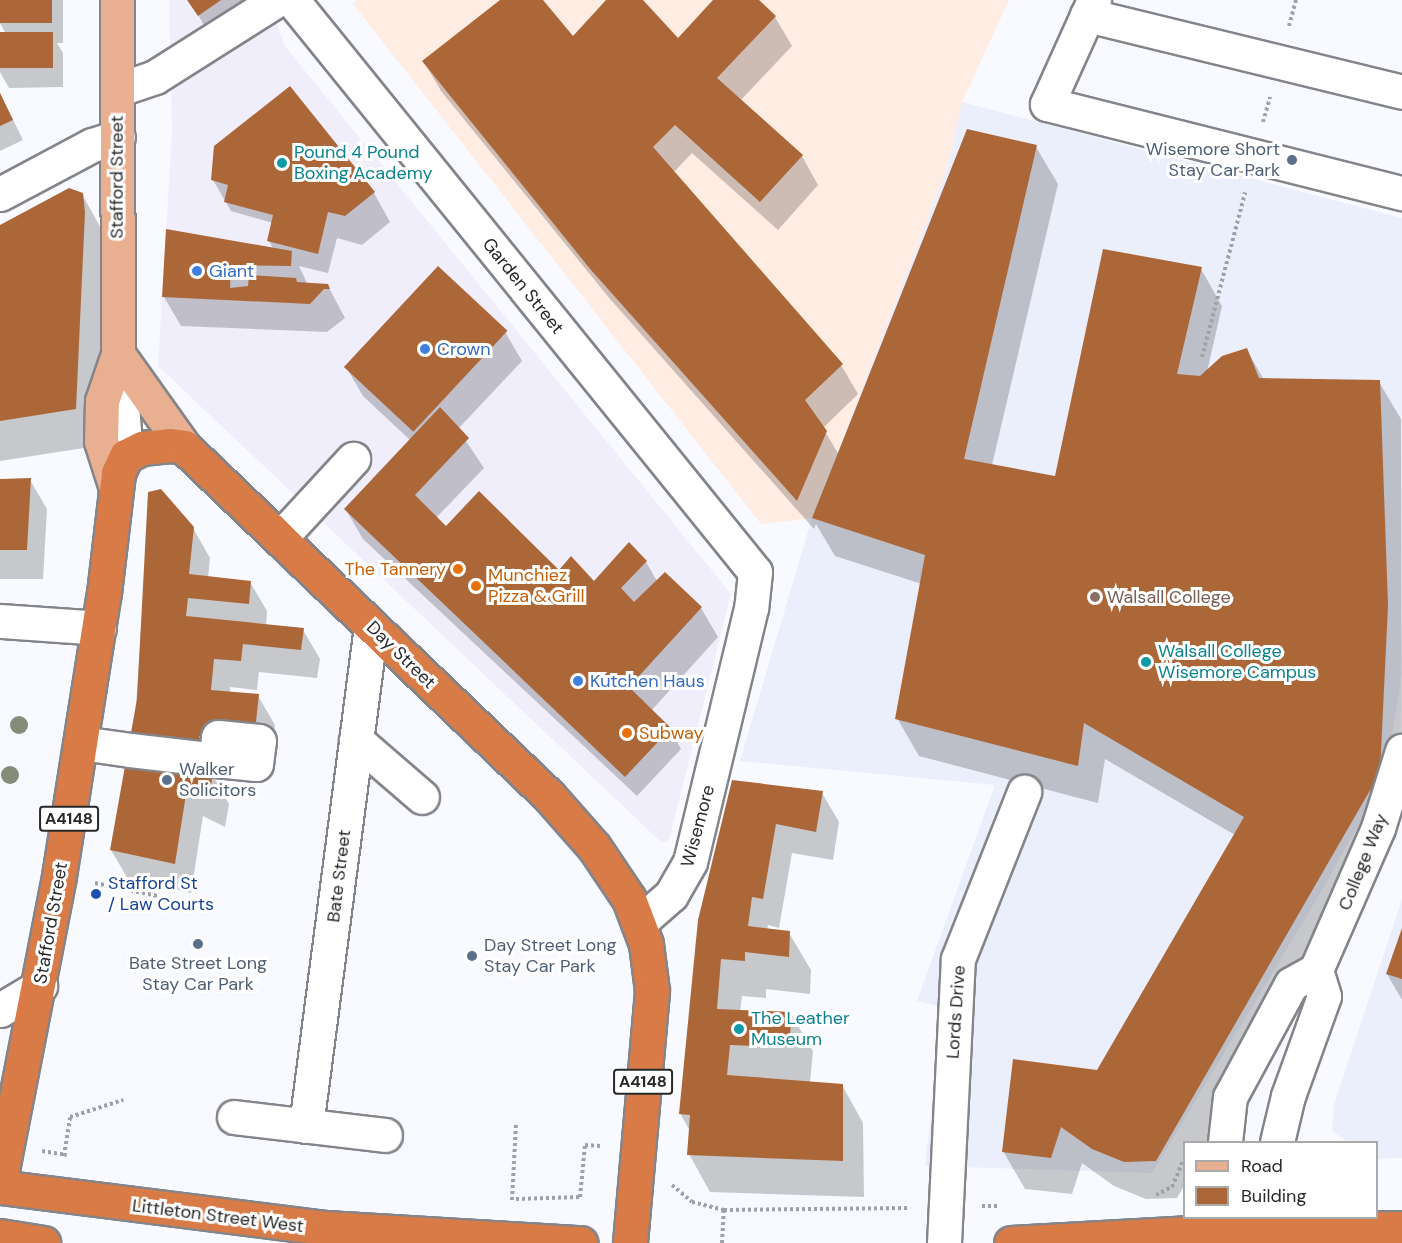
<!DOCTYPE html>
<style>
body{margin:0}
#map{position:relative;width:1402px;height:1243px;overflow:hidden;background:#f9faff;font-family:"DM Sans",sans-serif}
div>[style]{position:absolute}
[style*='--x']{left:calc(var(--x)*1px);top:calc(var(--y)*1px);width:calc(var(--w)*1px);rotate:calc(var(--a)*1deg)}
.commercial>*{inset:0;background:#f1eefc}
.industrial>*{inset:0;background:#ffece2}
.built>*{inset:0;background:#ebeefb}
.shadow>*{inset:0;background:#0003}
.building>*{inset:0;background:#ac6739;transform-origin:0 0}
.path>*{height:4px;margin-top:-2px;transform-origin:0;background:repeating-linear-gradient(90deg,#a0a1a5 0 3px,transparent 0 6px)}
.roads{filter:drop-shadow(2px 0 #84858a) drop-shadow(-2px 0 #84858a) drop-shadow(0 2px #84858a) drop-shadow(0 -2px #84858a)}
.minor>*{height:33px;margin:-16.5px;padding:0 16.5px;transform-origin:16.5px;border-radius:16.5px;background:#fff}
.major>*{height:33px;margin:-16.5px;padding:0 16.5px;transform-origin:16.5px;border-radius:16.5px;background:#e8b091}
.highway>*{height:33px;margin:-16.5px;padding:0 16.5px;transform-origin:16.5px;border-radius:16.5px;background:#d97b47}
.trees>*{width:18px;height:18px;margin:-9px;border-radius:50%;background:#868b7a}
.dots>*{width:16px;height:16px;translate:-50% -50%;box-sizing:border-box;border:3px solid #fff;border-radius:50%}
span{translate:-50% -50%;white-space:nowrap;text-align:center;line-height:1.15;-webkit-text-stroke:6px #fff;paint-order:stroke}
.shield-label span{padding:2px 4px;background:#fff;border:2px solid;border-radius:4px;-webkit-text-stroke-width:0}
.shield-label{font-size:16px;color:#27282a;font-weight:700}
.service-label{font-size:18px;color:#4e5e75}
.right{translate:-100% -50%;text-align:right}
.left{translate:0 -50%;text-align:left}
.culture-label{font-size:18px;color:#0d838f}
.street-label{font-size:18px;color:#27282a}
.shop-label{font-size:18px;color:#366cbe}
.food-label{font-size:18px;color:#c56008}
.education-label{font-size:18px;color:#785e54}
.transit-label{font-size:18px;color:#164399}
.legend{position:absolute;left:1183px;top:1141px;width:195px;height:78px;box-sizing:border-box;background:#fff;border:2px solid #a9a9aa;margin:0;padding:8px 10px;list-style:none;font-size:18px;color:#27282a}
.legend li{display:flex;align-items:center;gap:12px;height:30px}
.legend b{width:30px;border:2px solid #a9a9aa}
</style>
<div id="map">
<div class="commercial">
<div style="clip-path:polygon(169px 0,268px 0,285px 46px,731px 594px,669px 840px,662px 843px,158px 366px,172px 133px)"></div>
</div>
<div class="industrial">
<div style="clip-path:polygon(357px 0,1009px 0,962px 102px,948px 166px,812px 518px,761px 524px,353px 4px)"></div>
</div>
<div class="built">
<div style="clip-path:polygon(962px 102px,1402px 218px,1402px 675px,1385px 777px,1321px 892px,1152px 1173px,925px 1166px,943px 1007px,917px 1001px,995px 785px,740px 761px,812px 518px,948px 166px)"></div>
<div style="clip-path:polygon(1402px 899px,1402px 1158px,1377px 1159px,1376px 1142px,1348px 1142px,1332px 1131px,1334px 1105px)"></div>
</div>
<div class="shadow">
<div style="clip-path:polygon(0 0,63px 0,63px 43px,57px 43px,63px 53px,63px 87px,9px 88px,0 72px,0 34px,6px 34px,0 23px)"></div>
<div style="clip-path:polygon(190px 0,273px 0,207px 31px)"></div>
<div style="clip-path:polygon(503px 0,541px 0,573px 38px,609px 0,641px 0,678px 40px,715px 0,757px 0,775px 17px,792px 46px,740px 101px,802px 156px,818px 185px,778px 230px,692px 153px,673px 173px,841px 365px,858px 394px,823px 428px,839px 455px,1036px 147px,1058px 184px,992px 465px,1056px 478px,1201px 269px,1222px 306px,1207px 372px,1247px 350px,1264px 380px,1379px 382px,1401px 419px,1402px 778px,1209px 1142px,1184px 1142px,1184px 1186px,1177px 1198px,1146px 1199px,1114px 1186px,1082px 1163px,1072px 1194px,1025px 1189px,1003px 1151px,1097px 1072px,1235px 835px,1105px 759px,1098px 803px,919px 756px,897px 718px,922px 584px,835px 556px,816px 524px,814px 529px,610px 299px,441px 91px,424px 62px)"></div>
<div style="clip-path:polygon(0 93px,23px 140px,0 151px)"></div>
<div style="clip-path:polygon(213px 180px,374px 193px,390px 222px,362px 245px,337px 238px,328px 273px,299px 266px,308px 285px,328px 286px,345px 318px,327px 332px,181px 326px,164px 297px,168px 231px,274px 250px,269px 241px,273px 223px,231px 211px)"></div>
<div style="clip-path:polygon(82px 194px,103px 232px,106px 250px,97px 446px,0 461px,0 226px)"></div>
<div style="clip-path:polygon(505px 332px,522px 361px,458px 429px,484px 468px,436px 518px,446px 528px,594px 583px,646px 562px,657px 581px,701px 608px,718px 637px,651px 711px,670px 729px,681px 749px,637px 796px,363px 539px,346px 510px,410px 440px,363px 396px,346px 367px)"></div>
<div style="clip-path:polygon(0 480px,30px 480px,47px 509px,43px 579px,0 579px)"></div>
<div style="clip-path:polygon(150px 493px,193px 528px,210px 558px,208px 578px,250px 582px,267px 611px,266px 626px,303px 630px,320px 659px,317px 678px,259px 672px,257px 690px,230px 687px,230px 693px,258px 696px,275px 725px,271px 760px,212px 774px,229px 804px,225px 827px,203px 816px,191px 893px,128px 879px,111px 850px,134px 735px)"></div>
<div style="clip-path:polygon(733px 782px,822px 793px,839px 822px,833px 860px,792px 853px,779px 928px,768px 925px,767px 930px,789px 933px,811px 970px,810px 994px,766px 989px,766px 998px,742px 996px,740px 1012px,791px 1014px,813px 1051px,810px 1083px,842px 1085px,863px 1123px,864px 1197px,710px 1192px,689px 1154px,690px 1131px,680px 1113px)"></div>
<div style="clip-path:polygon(1402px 931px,1402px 1000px,1387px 974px)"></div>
</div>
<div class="building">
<div style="left:0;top:0;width:52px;height:23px"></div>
<div style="clip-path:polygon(187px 0,221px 0,198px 16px)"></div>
<div style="clip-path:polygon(500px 0,543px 0,573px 36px,606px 0,643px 0,678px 38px,713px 0,759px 0,776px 16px,717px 78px,803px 155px,760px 202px,675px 125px,653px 147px,843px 364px,805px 400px,827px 431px,797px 501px,591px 270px,422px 61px)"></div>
<div style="left:0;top:32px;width:53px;height:36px"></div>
<div style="clip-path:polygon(290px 86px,375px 192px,345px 216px,328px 212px,318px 254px,267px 241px,273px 215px,224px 202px,228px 185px,211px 180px,214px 146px)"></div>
<div style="clip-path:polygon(0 93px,13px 120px,0 126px)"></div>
<div style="clip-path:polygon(967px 129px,1037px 145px,964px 459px,1055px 476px,1103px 249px,1202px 267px,1177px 374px,1200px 376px,1222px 356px,1247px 348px,1259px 378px,1380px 380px,1388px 605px,1380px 773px,1156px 1161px,1124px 1162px,1092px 1149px,1061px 1127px,1051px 1158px,1002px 1152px,1013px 1059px,1097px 1070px,1244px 817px,1084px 723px,1078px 766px,895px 719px,925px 555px,812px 518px)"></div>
<div style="clip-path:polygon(69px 188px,83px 193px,85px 212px,76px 409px,0 421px,0 225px)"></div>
<div style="clip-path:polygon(166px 229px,292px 251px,291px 266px,231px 265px,230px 288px,248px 286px,249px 275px,296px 278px,297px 282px,328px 284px,330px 289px,324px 289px,310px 304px,162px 297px)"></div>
<div style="left:438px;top:266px;width:95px;height:138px;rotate:43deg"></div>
<div style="clip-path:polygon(440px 407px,469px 438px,415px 495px,446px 526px,479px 491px,559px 570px,571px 556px,594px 581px,629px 542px,647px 561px,621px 588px,634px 602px,665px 572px,702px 607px,629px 687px,671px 728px,625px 777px,344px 509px)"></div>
<div style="clip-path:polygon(31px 478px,27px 550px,0 550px,0 479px)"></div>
<div style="clip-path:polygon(161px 489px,194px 527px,189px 574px,251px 581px,249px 604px,188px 598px,186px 616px,304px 628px,301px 650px,243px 644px,241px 661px,214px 659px,211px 690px,259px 694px,255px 731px,199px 736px,213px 773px,209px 798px,197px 796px,198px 790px,187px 788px,175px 864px,110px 850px,137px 699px,148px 492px)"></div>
<div style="clip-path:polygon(732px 780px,823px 791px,816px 832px,776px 824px,763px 899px,752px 897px,748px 926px,790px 931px,789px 957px,745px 952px,745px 961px,721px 959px,717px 1009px,792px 1012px,789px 1047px,730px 1045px,727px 1075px,843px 1084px,843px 1161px,687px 1155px,690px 1115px,679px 1114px,698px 920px)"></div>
<div style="clip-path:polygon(1402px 928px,1402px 979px,1386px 974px)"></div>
</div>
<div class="path">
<div style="--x:1289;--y:26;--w:27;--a:-75"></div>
<div style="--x:1263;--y:122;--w:26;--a:-74"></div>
<div style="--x:1202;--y:357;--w:170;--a:-75.3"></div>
<div style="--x:95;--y:883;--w:64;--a:11.7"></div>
<div style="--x:42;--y:1151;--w:25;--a:9"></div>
<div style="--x:64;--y:1156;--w:39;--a:-81"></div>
<div style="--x:70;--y:1117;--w:56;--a:-17.8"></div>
<div style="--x:672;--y:1185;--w:26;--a:40"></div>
<div style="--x:692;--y:1202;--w:33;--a:14"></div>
<div style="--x:724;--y:1210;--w:185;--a:-0.6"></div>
<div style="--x:1156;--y:1195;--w:18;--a:-27"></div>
<div style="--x:1172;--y:1187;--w:30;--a:-67"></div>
<div style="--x:516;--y:1199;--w:64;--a:-1.8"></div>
<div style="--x:580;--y:1197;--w:52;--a:-84.5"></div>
<div style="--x:585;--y:1145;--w:16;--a:4"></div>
<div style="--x:512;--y:1200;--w:76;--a:-87"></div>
<div style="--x:982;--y:1206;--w:17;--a:0"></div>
<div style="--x:722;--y:1243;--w:33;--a:-87"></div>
</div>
<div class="roads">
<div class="minor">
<div style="--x:292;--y:0;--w:736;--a:51.01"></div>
<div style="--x:755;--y:572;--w:36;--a:96"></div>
<div style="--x:751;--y:608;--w:261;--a:103.5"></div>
<div style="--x:690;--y:862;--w:38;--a:120"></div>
<div style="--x:671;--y:895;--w:43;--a:138.8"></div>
<div style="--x:1094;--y:0;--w:114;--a:114.3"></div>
<div style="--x:1047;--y:104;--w:366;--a:14.1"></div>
<div style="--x:1087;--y:15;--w:324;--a:13.7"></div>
<div style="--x:117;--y:90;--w:40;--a:-18.9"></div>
<div style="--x:155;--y:77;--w:144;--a:-32.3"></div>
<div style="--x:0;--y:194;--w:104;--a:-28"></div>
<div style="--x:92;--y:145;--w:27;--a:-17"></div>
<div style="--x:118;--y:354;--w:102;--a:85.5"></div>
<div style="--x:280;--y:538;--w:108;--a:-47.3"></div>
<div style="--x:0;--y:621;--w:99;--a:4"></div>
<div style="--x:356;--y:740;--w:87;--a:40.8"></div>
<div style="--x:81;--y:743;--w:49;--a:8.1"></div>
<div style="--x:130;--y:750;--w:87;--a:6.6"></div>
<div style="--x:216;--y:760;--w:40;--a:5.7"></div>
<div style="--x:256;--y:764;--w:23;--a:-83"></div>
<div style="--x:259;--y:741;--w:41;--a:-174.4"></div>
<div style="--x:218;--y:737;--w:23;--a:95"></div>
<div style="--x:0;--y:1010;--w:47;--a:-31"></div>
<div style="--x:234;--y:1117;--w:152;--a:6.8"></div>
<div style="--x:306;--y:1126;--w:504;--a:-82.59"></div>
<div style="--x:1225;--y:1142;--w:45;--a:-83.7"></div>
<div style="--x:1230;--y:1097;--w:128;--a:-61.6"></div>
<div style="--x:1291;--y:984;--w:29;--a:-29"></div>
<div style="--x:1316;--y:970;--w:155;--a:-66.4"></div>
<div style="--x:1378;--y:828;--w:81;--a:-72.7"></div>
<div style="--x:1277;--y:1142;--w:47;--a:-76.6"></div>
<div style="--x:1288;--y:1096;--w:106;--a:-70.2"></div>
<div style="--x:1324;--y:996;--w:27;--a:-107"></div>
<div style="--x:944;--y:1243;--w:284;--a:-87.2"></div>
<div style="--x:958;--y:959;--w:180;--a:-68.4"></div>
</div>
<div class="major">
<div style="--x:118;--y:354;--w:114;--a:54.6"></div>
<div style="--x:115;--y:485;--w:46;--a:-107.7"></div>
<div style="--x:101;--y:441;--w:40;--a:-88.6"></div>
<div style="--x:102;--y:401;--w:50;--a:-71.2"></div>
<div style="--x:118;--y:354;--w:354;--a:-90.2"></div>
</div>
<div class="highway">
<div style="--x:0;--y:1180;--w:310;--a:-79"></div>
<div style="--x:59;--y:876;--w:287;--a:-81"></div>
<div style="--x:104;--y:593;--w:121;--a:-83.3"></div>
<div style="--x:118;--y:473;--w:19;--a:-65"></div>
<div style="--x:126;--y:456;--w:18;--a:-27"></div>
<div style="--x:142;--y:448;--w:28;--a:-6"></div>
<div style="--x:170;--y:445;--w:14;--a:8"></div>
<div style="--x:184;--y:447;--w:505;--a:43.72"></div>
<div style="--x:549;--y:796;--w:68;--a:48.6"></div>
<div style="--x:594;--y:847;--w:63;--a:56.1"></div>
<div style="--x:629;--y:899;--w:48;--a:69.3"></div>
<div style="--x:646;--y:944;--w:47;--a:82.7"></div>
<div style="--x:652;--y:991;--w:253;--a:95"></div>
<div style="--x:0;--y:1187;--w:329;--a:7.2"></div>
<div style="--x:326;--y:1228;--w:255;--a:3.4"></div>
<div style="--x:0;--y:1236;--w:44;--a:9.2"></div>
<div style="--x:1011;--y:1243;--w:212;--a:-3.2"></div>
<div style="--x:1223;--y:1231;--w:179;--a:-1"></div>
</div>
</div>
<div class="trees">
<div style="left:19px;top:725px"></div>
<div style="left:10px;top:775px"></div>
</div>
<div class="dots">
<div style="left:1292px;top:160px;background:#5c6f8a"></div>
<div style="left:282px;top:163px;background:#0f9aa8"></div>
<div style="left:197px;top:271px;background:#3f7fe0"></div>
<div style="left:425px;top:349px;background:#3f7fe0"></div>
<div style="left:458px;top:569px;background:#e8710a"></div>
<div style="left:476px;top:586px;background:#e8710a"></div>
<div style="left:1095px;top:597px;background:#8d6e63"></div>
<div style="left:1146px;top:662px;background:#0f9aa8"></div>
<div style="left:578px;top:681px;background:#3f7fe0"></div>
<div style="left:627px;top:733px;background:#e8710a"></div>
<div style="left:167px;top:780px;background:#5c6f8a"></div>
<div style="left:96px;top:894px;background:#1a4fb4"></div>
<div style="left:198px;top:944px;background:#5c6f8a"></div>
<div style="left:472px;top:956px;background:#5c6f8a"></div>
<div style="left:739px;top:1029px;background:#0f9aa8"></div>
</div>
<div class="shield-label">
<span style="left:69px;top:819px">A4148</span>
<span style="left:643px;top:1082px">A4148</span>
</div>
<div class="service-label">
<span class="right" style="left:1280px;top:160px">Wisemore Short<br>Stay Car Park</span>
<span class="left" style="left:179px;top:780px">Walker<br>Solicitors</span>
<span class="left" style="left:484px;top:956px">Day Street Long<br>Stay Car Park</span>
<span style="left:198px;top:974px">Bate Street Long<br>Stay Car Park</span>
</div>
<div class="culture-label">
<span class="left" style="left:294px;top:163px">Pound 4 Pound<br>Boxing Academy</span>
<span class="left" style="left:1158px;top:662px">Walsall College<br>Wisemore Campus</span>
<span class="left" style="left:751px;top:1029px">The Leather<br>Museum</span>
</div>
<div class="street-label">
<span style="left:117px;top:177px;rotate:-90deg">Stafford Street</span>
<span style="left:523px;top:286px;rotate:51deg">Garden Street</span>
<span style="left:401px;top:655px;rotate:44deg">Day Street</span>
<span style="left:698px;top:826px;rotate:-75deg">Wisemore</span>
<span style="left:1363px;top:862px;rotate:-68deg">College Way</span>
<span style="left:339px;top:876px;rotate:-83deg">Bate Street</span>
<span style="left:51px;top:923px;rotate:-80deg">Stafford Street</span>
<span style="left:956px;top:1012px;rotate:-86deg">Lords Drive</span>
<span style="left:218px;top:1216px;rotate:7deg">Littleton Street West</span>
</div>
<div class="shop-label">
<span class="left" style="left:209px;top:271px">Giant</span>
<span class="left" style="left:437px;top:349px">Crown</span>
<span class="left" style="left:590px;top:681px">Kutchen Haus</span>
</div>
<div class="food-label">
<span class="right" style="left:446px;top:569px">The Tannery</span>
<span class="left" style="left:488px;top:586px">Munchiez<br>Pizza &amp; Grill</span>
<span class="left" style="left:639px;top:733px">Subway</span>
</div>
<div class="education-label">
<span class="left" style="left:1107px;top:597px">Walsall College</span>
</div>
<div class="transit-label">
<span class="left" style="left:108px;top:894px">Stafford St<br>/ Law Courts</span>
</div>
<ul class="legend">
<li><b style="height:8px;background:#e8b091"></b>Road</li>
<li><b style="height:16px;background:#ac6739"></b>Building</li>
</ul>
</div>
